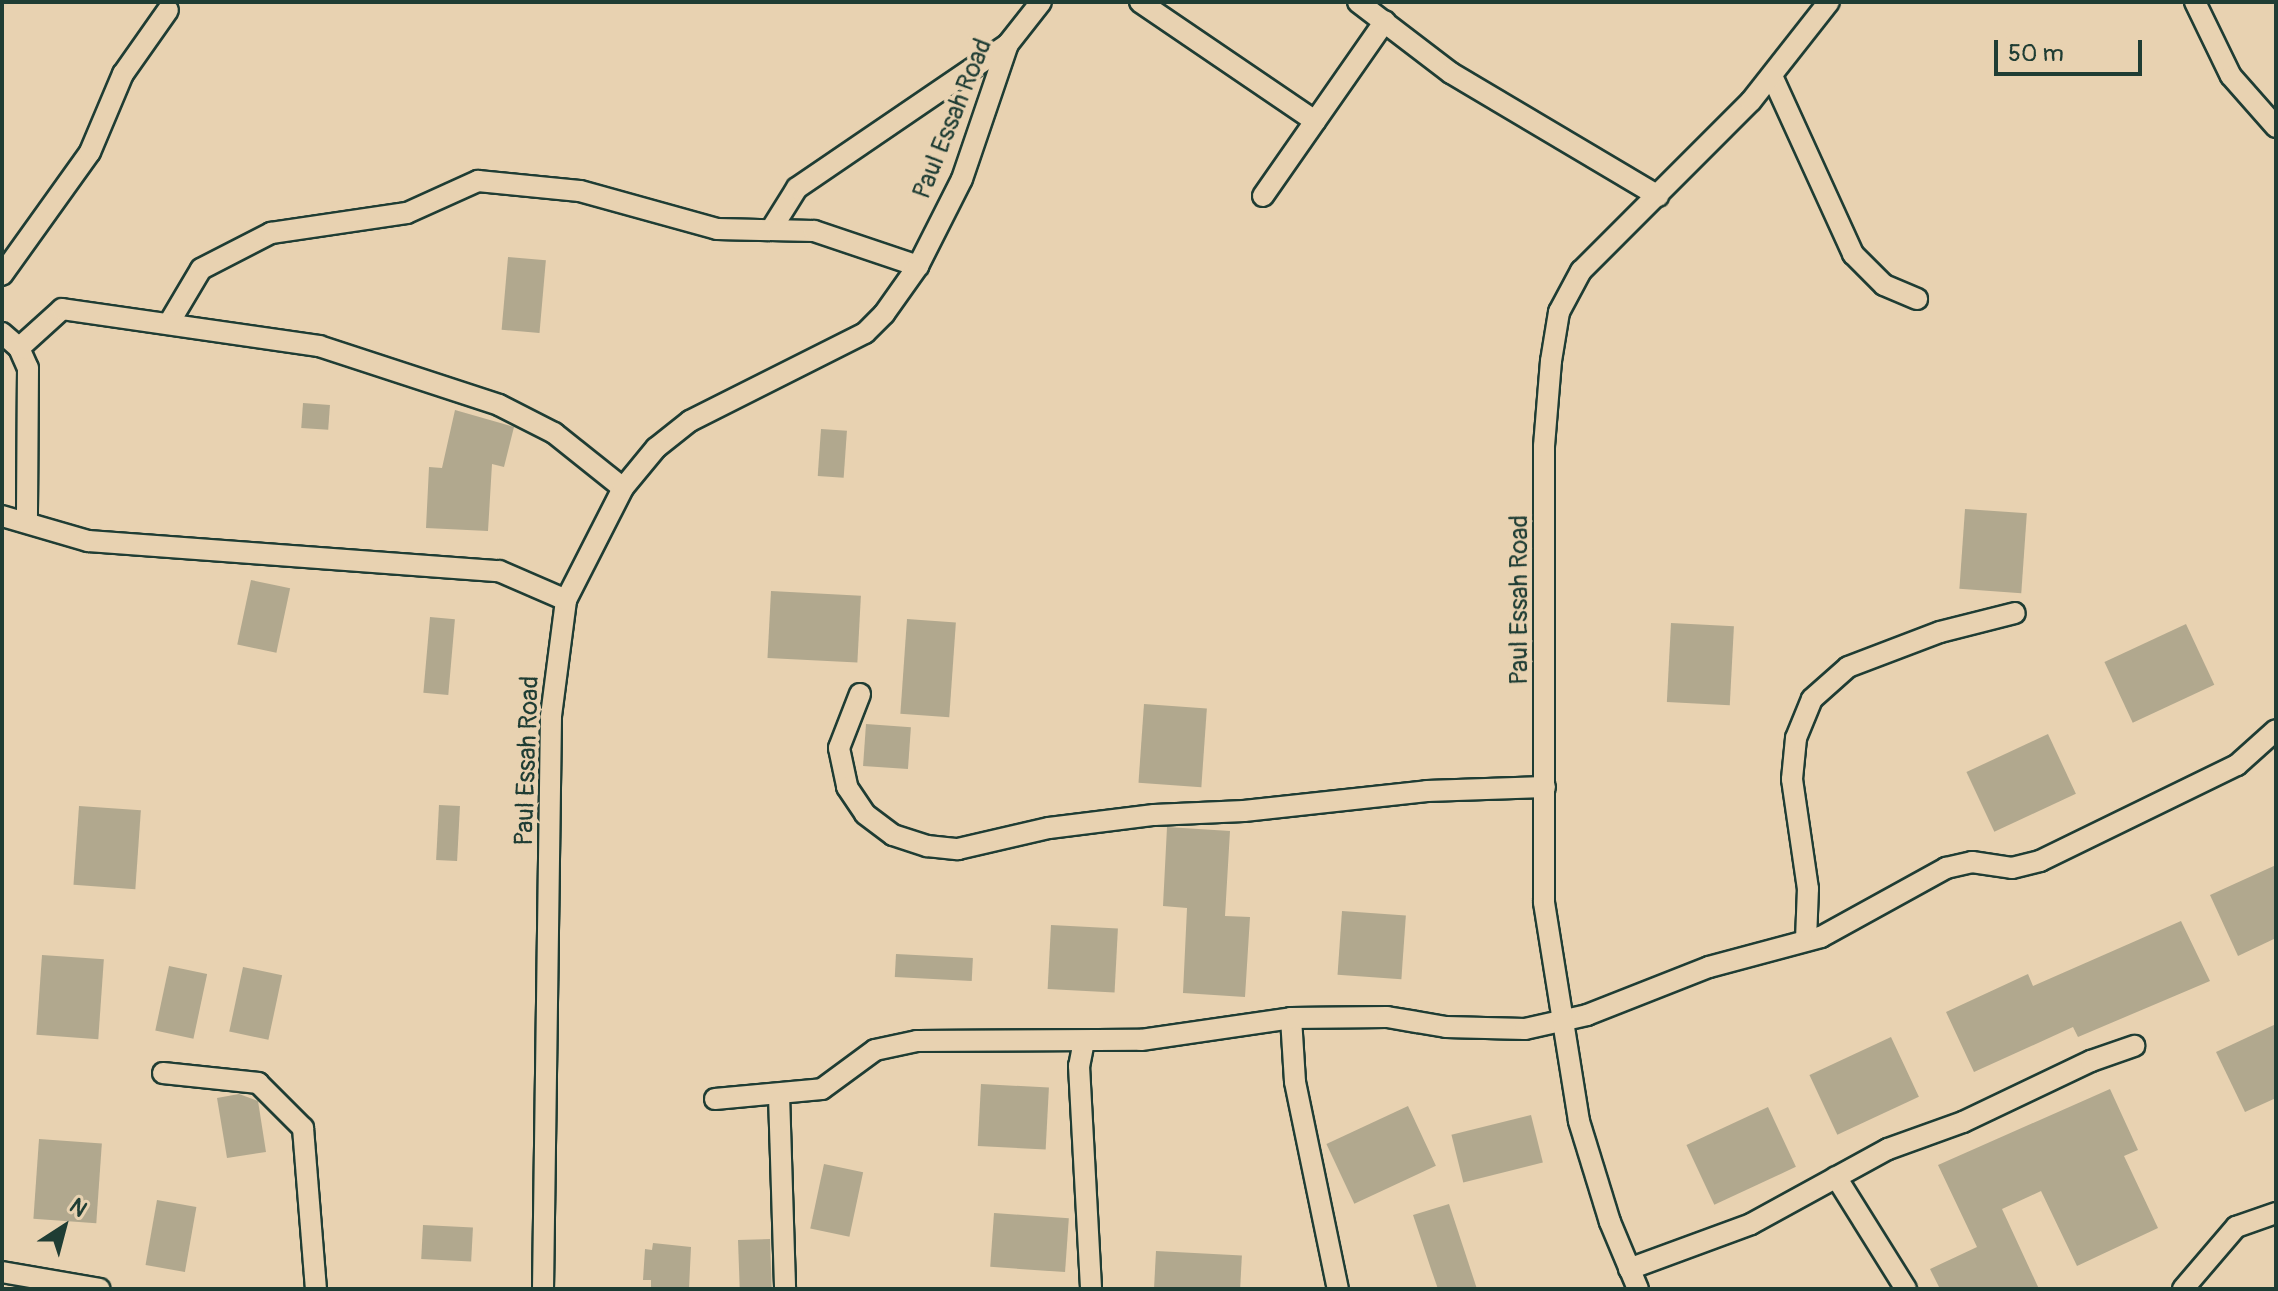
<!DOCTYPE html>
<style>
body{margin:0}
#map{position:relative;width:2278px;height:1291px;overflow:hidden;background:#e8d2b1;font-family:Pangolin,sans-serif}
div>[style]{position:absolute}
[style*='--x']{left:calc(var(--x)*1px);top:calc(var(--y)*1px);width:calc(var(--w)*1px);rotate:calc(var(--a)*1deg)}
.building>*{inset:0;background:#b1a88e;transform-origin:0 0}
.roads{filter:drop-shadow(2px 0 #1f3d34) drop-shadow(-2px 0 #1f3d34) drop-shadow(0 2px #1f3d34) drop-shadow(0 -2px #1f3d34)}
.minor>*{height:20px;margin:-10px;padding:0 10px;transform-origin:10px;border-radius:10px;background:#e8d2b1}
span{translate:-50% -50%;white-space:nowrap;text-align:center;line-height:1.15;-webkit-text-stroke:8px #e8d2b1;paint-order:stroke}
.street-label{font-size:26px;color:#1f3d34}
.frame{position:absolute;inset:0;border:4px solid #1f3d34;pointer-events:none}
.north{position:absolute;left:24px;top:1187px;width:80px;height:80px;-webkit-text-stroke:6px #e8d2b1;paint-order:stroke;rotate:36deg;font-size:22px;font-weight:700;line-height:32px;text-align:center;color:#1f3d34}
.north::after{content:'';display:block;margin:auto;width:28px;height:36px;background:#1f3d34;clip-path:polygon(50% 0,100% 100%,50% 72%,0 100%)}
.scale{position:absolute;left:1994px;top:40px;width:148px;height:36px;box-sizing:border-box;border:4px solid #1f3d34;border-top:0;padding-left:10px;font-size:24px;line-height:28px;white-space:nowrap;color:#1f3d34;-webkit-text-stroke:6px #e8d2b1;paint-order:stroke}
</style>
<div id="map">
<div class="building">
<div style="left:508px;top:257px;width:38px;height:73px;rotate:5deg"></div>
<div style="left:303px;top:403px;width:27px;height:25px;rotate:4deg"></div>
<div style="clip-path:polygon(455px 410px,514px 427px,504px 467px,492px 464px,488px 531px,426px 528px,429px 467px,442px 468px)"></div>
<div style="left:821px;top:429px;width:26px;height:47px;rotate:4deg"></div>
<div style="left:1965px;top:509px;width:62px;height:80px;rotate:4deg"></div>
<div style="left:251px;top:580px;width:40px;height:66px;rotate:12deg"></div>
<div style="left:771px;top:591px;width:90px;height:67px;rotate:3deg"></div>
<div style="left:430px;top:617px;width:25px;height:76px;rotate:5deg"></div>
<div style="left:907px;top:619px;width:49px;height:95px;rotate:4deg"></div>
<div style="left:1671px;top:623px;width:63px;height:79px;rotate:3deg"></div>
<div style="left:2186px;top:624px;width:67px;height:90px;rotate:65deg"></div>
<div style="left:1144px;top:704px;width:63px;height:79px;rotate:4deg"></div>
<div style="left:866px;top:724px;width:45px;height:42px;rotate:4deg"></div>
<div style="left:2048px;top:734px;width:66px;height:90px;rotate:65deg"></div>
<div style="left:439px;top:805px;width:21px;height:55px;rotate:3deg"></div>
<div style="left:79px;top:806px;width:62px;height:79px;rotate:4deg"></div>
<div style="clip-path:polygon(1167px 827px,1230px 831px,1225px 916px,1250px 917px,1245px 997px,1183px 993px,1187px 908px,1163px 906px)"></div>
<div style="clip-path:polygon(2276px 865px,2276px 938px,2238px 956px,2210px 895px)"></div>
<div style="left:1342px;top:911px;width:64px;height:64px;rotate:4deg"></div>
<div style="clip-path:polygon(2181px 921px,2210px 981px,2078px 1037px,2073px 1027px,1974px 1072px,1946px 1012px,2028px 974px,2033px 986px)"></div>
<div style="left:1051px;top:925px;width:67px;height:64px;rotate:3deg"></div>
<div style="left:896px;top:954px;width:77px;height:23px;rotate:3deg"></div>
<div style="left:42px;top:955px;width:62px;height:80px;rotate:4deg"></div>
<div style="left:169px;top:966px;width:39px;height:66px;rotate:12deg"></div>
<div style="left:243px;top:967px;width:40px;height:66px;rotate:12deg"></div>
<div style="clip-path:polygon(2276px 1024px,2276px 1098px,2245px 1112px,2216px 1052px)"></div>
<div style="left:1891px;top:1037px;width:66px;height:90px;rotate:65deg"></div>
<div style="left:981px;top:1084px;width:68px;height:62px;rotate:3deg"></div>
<div style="clip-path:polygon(2110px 1089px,2138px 1150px,2124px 1156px,2158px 1228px,2077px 1266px,2041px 1191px,2002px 1209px,2039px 1289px,1940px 1289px,1930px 1269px,1977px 1247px,1938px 1165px)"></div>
<div style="clip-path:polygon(239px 1094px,258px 1101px,266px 1152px,227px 1158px,217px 1098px)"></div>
<div style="left:1408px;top:1106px;width:66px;height:90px;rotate:65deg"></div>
<div style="left:1768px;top:1107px;width:66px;height:90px;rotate:65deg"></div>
<div style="left:1531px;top:1115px;width:49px;height:82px;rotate:76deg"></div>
<div style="left:39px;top:1139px;width:63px;height:80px;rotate:4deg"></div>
<div style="left:824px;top:1164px;width:40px;height:66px;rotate:12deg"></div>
<div style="left:157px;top:1200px;width:40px;height:66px;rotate:10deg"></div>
<div style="clip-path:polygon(1449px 1204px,1477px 1289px,1438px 1289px,1431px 1269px,1413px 1215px)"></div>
<div style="left:994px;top:1213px;width:75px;height:54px;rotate:4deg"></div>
<div style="left:423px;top:1225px;width:50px;height:34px;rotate:3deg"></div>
<div style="left:770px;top:1239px;width:50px;height:32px;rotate:88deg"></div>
<div style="clip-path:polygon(653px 1243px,691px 1247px,689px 1289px,651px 1289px,651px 1280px,643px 1280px,645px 1249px,652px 1250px)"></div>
<div style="left:1156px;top:1251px;width:86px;height:38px;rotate:3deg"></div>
</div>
<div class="roads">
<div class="minor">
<div style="--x:1140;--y:2;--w:212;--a:34.2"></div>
<div style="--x:1358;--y:2;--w:117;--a:37.4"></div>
<div style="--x:1451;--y:73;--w:241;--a:30.7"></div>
<div style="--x:2195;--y:2;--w:82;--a:64.1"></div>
<div style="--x:2231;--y:76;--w:68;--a:48.6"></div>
<div style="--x:1772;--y:76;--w:196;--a:65.5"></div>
<div style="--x:1853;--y:254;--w:44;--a:45"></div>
<div style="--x:1884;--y:285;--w:36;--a:23"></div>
<div style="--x:1263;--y:196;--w:213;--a:-55.1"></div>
<div style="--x:772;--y:228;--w:47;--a:-58"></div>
<div style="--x:797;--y:188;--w:255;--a:-34.3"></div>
<div style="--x:2;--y:275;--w:151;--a:-54.4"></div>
<div style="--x:90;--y:152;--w:85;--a:-67.1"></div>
<div style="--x:123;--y:74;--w:78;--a:-54.9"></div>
<div style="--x:169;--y:323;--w:63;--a:-59.3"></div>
<div style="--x:201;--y:269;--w:79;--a:-27.2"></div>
<div style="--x:271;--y:233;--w:137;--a:-8.4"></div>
<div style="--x:407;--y:213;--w:78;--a:-24.3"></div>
<div style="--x:478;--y:181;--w:102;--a:5.6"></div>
<div style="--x:580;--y:191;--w:142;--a:15.5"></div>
<div style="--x:717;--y:229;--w:97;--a:1.2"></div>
<div style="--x:814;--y:231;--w:110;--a:18.6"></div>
<div style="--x:2;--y:333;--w:23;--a:41"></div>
<div style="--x:19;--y:348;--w:22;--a:66"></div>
<div style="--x:28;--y:368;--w:154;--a:90.4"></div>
<div style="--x:19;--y:348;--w:58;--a:-42.2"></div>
<div style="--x:62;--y:309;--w:260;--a:8.2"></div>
<div style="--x:319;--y:346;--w:189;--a:18.1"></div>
<div style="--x:499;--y:405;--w:62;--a:27"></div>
<div style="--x:554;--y:433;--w:88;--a:38.6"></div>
<div style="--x:2;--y:516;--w:90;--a:16.2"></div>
<div style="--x:88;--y:541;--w:412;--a:4.2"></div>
<div style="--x:499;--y:571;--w:73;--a:23.4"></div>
<div style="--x:860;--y:694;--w:58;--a:111.3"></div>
<div style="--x:839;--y:748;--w:40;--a:78"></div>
<div style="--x:847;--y:787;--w:32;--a:56"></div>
<div style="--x:865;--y:814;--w:35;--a:37"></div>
<div style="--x:893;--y:835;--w:36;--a:18"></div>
<div style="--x:927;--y:846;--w:31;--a:6"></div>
<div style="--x:958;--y:849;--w:93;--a:-13"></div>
<div style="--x:1049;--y:828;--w:106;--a:-7.1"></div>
<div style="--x:1154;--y:815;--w:90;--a:-2.5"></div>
<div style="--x:1244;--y:811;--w:184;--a:-6.2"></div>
<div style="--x:1427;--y:791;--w:118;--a:-1.9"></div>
<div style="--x:1806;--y:940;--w:51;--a:-87.8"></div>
<div style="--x:1808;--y:889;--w:111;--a:-98.3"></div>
<div style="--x:1792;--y:779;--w:41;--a:-84.4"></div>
<div style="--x:1796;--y:738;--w:42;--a:-67.7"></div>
<div style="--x:1812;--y:699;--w:48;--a:-41.6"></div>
<div style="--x:1848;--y:667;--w:98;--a:-20.8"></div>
<div style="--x:1940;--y:632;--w:77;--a:-14.2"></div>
<div style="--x:1291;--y:1018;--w:64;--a:86.4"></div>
<div style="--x:1295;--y:1082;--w:211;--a:78.3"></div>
<div style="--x:1084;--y:1041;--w:25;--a:101"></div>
<div style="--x:1079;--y:1066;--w:223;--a:86.9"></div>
<div style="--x:163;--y:1073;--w:96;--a:6"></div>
<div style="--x:258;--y:1083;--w:64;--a:45"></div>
<div style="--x:303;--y:1128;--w:162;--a:85.4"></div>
<div style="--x:779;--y:1095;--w:194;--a:88.2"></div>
<div style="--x:715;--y:1099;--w:107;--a:-5.3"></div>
<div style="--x:822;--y:1089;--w:66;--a:-36.3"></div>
<div style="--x:875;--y:1050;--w:43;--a:-12.1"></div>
<div style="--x:917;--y:1041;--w:224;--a:-0.3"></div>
<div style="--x:1141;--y:1040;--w:152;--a:-8.3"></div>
<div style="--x:1291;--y:1018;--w:96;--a:-0.6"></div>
<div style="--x:1387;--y:1017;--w:60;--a:9.6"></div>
<div style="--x:1446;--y:1027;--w:79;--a:1.5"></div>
<div style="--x:1525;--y:1029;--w:64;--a:-12.7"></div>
<div style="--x:1587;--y:1015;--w:131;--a:-21.5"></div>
<div style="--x:1709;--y:967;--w:116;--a:-15"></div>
<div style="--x:1821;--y:937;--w:143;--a:-28.9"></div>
<div style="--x:1946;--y:868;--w:27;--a:-13"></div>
<div style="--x:1972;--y:862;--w:40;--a:8.5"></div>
<div style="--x:2012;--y:868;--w:29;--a:-14"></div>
<div style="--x:2040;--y:861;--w:219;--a:-26"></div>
<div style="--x:2237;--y:765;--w:52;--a:-41.9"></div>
<div style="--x:1836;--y:1177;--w:132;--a:58"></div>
<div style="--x:1629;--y:1269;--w:130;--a:-20.2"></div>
<div style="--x:1751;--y:1224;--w:156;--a:-28.7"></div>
<div style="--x:1888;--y:1149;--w:80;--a:-19.8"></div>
<div style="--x:1963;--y:1122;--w:142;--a:-25.5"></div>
<div style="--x:2091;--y:1061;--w:46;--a:-19.2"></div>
<div style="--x:2;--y:1272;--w:99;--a:9.8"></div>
<div style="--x:543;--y:1289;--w:573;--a:-89.2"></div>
<div style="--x:551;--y:716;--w:117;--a:-82.6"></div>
<div style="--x:566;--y:600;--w:126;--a:-63"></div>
<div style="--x:623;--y:488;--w:52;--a:-50.5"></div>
<div style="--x:656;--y:448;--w:43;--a:-38.5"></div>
<div style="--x:690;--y:421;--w:196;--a:-26.7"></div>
<div style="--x:865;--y:333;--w:27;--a:-45"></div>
<div style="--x:884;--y:314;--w:59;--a:-54.7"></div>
<div style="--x:918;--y:266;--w:97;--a:-63.2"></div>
<div style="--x:962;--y:179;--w:143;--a:-71.2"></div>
<div style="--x:1008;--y:44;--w:53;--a:-51.8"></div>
<div style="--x:1638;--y:1289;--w:73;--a:-112.7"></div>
<div style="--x:1610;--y:1222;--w:106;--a:-107.1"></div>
<div style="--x:1579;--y:1121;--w:222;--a:-99.1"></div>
<div style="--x:1544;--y:902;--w:456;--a:-90"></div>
<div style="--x:1544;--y:446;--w:85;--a:-85.3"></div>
<div style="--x:1551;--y:361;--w:50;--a:-80.7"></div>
<div style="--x:1559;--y:312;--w:47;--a:-61.8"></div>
<div style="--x:1581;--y:271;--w:240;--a:-45"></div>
<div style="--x:1751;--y:101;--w:126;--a:-51.8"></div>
<div style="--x:2183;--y:1289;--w:82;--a:-49.5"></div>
<div style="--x:2236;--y:1227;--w:42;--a:-19.3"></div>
</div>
</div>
<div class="street-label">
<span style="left:953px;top:119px;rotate:-68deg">Paul Essah Road</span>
<span style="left:1520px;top:600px;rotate:-90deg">Paul Essah Road</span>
<span style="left:528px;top:761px;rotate:-88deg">Paul Essah Road</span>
</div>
<div class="frame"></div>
<div class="north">N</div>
<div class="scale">50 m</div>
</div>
